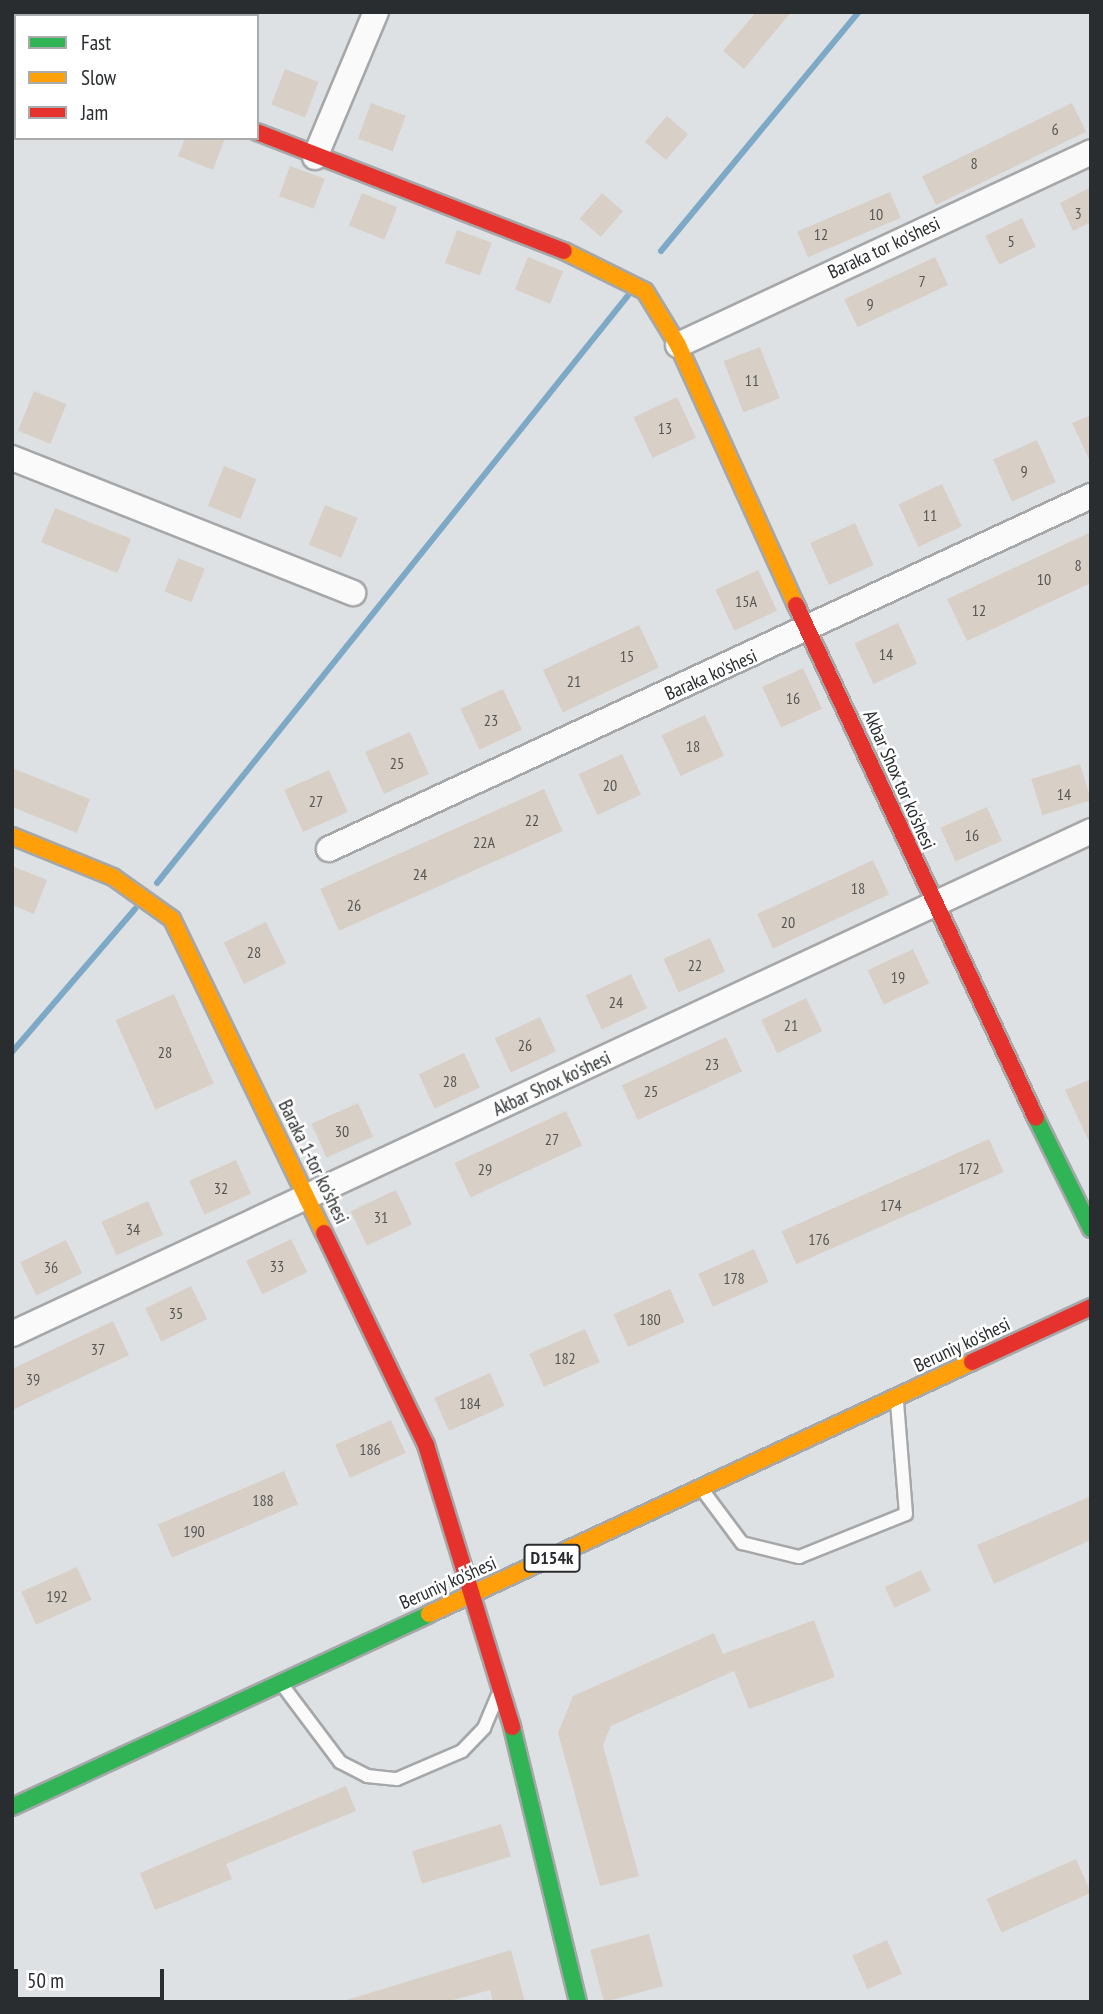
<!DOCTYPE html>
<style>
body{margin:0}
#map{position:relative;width:1103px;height:2014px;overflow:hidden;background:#dee1e4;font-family:"PT Sans Narrow",sans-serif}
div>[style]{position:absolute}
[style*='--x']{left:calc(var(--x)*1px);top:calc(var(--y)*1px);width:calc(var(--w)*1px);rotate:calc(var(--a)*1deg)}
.stream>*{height:6px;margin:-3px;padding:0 3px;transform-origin:3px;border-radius:3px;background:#7da9c7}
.building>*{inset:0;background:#d8d0c7;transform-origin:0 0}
.roads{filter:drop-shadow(2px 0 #a5a7a9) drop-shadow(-2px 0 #a5a7a9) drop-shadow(0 2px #a5a7a9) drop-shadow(0 -2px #a5a7a9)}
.lane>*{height:12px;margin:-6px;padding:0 6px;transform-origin:6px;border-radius:6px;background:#fafafb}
.street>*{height:24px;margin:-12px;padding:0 12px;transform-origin:12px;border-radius:12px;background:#fafafb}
.fast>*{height:16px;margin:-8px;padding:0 8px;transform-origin:8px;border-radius:8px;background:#30b455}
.slow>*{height:16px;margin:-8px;padding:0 8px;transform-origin:8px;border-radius:8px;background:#ff9f0a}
.jam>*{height:16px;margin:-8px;padding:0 8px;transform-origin:8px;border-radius:8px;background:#e5322d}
span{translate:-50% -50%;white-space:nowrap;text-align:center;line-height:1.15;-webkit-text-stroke:5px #fff;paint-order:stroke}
.number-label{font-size:16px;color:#565655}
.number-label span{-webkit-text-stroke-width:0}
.shield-label span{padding:2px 5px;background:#fff;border:2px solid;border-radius:5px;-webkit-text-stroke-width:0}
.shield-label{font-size:18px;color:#2a2d2f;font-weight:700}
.street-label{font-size:19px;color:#2a2d2f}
.frame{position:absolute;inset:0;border:14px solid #2a2d2f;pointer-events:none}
.legend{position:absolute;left:14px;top:14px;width:245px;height:126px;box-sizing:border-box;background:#fff;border:2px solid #aaabac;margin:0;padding:9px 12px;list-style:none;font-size:21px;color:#2a2d2f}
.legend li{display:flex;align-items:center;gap:14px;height:35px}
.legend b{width:35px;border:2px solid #aaabac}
.scale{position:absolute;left:14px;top:1969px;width:150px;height:32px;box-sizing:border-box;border:4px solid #2a2d2f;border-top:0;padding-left:9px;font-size:21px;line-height:24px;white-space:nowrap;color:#2a2d2f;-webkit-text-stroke:5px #fff;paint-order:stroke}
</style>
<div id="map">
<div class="stream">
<div style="--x:661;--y:251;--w:310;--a:-50.4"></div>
<div style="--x:157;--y:883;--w:756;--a:-51.28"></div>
<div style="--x:12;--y:1052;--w:189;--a:-49.3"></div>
</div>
<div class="building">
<div style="clip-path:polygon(756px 12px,791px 12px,744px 69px,723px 51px)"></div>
<div style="left:285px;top:69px;width:36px;height:38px;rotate:21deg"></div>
<div style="left:371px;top:103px;width:37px;height:38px;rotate:20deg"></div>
<div style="left:1072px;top:103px;width:32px;height:167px;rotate:64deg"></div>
<div style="left:667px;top:116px;width:28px;height:34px;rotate:41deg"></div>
<div style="clip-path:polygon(185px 138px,225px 138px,213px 170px,178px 156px)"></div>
<div style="left:290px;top:166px;width:37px;height:32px;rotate:20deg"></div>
<div style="clip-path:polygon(1091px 187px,1091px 222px,1073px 231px,1060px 203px)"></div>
<div style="left:890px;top:192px;width:28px;height:101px;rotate:67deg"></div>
<div style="left:362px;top:193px;width:38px;height:35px;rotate:22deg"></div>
<div style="left:602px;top:193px;width:28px;height:34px;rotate:41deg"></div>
<div style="left:1022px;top:218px;width:32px;height:41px;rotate:64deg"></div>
<div style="left:457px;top:230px;width:37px;height:35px;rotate:20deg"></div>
<div style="left:528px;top:257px;width:38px;height:35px;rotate:22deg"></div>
<div style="left:935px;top:257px;width:31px;height:100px;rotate:65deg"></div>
<div style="left:760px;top:347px;width:55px;height:39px;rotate:69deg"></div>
<div style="left:34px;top:391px;width:35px;height:43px;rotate:22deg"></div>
<div style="left:677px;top:397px;width:45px;height:48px;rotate:65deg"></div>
<div style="clip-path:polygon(1091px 415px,1091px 463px,1072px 423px)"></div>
<div style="left:1037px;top:440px;width:46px;height:48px;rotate:66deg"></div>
<div style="left:224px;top:466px;width:35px;height:43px;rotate:22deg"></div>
<div style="left:942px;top:484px;width:47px;height:48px;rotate:65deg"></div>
<div style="left:325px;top:505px;width:35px;height:43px;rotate:22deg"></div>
<div style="left:55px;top:508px;width:82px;height:37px;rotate:22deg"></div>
<div style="left:855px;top:523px;width:46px;height:49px;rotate:66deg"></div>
<div style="clip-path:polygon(1091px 532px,1091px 583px,967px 641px,947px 599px)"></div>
<div style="left:178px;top:558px;width:29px;height:36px;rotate:22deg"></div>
<div style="left:758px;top:570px;width:45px;height:47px;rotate:65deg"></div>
<div style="left:898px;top:623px;width:45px;height:48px;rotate:65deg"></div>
<div style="left:639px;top:625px;width:47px;height:106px;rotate:65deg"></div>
<div style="left:803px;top:668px;width:45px;height:45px;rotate:65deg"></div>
<div style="left:503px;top:689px;width:45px;height:47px;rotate:65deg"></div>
<div style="left:705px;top:715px;width:45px;height:48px;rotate:65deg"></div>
<div style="left:410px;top:732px;width:46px;height:49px;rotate:66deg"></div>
<div style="left:622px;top:754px;width:45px;height:48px;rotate:65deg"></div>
<div style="left:1080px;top:764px;width:38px;height:51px;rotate:73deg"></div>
<div style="clip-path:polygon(12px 768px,90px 799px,77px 833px,12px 807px)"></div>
<div style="left:329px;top:770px;width:46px;height:49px;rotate:66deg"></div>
<div style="left:544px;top:789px;width:46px;height:245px;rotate:66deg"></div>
<div style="left:987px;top:807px;width:37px;height:51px;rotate:66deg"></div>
<div style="left:873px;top:860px;width:38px;height:128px;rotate:65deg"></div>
<div style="clip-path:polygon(12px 866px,47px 880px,34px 914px,12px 905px)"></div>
<div style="left:266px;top:922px;width:46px;height:47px;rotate:64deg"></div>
<div style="left:710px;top:938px;width:37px;height:51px;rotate:66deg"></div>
<div style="left:913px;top:949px;width:38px;height:50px;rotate:65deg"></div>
<div style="left:631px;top:974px;width:38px;height:50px;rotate:65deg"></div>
<div style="left:174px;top:994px;width:98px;height:64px;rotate:66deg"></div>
<div style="left:806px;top:998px;width:37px;height:50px;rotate:64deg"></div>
<div style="left:540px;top:1017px;width:38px;height:50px;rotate:65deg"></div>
<div style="left:726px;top:1037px;width:38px;height:115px;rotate:65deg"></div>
<div style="left:464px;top:1053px;width:38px;height:50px;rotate:65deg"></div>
<div style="clip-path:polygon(1091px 1079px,1091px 1146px,1065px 1090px)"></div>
<div style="left:358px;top:1103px;width:37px;height:51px;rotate:66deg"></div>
<div style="left:566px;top:1111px;width:38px;height:123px;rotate:65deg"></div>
<div style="left:989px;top:1139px;width:36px;height:227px;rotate:66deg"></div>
<div style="left:236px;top:1160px;width:37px;height:51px;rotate:66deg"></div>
<div style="left:396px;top:1190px;width:38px;height:50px;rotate:65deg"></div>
<div style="left:148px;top:1201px;width:37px;height:51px;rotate:66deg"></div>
<div style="left:291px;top:1239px;width:37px;height:50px;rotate:64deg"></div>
<div style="left:66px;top:1240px;width:37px;height:51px;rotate:64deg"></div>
<div style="left:754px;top:1249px;width:36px;height:61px;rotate:66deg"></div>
<div style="left:191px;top:1286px;width:37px;height:51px;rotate:64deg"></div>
<div style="left:670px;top:1289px;width:36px;height:62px;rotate:66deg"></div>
<div style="clip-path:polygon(113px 1321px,129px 1355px,12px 1410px,12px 1369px)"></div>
<div style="left:585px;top:1329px;width:36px;height:61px;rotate:66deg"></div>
<div style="left:490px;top:1373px;width:36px;height:61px;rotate:66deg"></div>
<div style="left:391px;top:1420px;width:36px;height:61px;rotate:66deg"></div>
<div style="left:284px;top:1471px;width:36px;height:137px;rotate:67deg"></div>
<div style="clip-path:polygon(1091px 1496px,1091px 1540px,994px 1584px,977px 1545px)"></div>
<div style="left:77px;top:1567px;width:36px;height:61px;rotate:66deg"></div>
<div style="left:921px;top:1570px;width:23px;height:40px;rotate:65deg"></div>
<div style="clip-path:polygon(814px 1620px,835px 1677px,749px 1709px,734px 1671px,611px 1726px,603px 1745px,639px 1876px,600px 1886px,558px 1733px,573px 1696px,714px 1633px,723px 1654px)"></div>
<div style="clip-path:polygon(346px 1786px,356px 1811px,226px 1864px,232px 1879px,155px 1910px,140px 1873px)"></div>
<div style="left:501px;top:1824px;width:34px;height:93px;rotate:73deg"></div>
<div style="left:1076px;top:1859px;width:37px;height:98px;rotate:66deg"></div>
<div style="left:649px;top:1934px;width:54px;height:61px;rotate:75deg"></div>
<div style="left:887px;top:1940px;width:37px;height:38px;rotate:66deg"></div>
<div style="clip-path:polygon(511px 1950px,525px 2002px,493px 2002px,490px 1990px,446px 2002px,340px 2002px)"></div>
</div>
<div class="roads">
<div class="lane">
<div style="--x:704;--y:1492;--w:64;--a:53.3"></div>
<div style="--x:742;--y:1543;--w:59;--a:13.8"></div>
<div style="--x:799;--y:1557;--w:115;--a:-21.9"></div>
<div style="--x:906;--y:1514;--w:111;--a:-94.6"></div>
<div style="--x:283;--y:1686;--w:95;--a:53.1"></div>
<div style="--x:340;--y:1762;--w:30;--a:27"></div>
<div style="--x:367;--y:1776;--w:30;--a:6"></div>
<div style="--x:397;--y:1779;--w:71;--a:-23.3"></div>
<div style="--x:462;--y:1751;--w:32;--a:-46"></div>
<div style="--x:484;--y:1728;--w:34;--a:-67"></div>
</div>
<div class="street">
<div style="--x:12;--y:26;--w:4;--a:27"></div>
<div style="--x:315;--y:157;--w:157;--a:-67.2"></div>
<div style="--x:678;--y:345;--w:456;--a:-25"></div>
<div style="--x:12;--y:458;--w:367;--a:21.6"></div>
<div style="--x:329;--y:849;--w:840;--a:-24.86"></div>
<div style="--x:12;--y:1334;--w:1190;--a:-24.99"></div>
</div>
<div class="fast">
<div style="--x:1036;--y:1118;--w:124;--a:63.6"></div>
<div style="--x:512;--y:1727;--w:283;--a:76.5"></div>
<div style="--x:12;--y:1807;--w:459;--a:-24.8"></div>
</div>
<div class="slow">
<div style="--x:564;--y:251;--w:90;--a:26.3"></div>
<div style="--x:645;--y:291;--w:63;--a:58.6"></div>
<div style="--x:678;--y:345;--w:286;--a:65.6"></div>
<div style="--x:12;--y:836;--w:109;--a:22.1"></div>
<div style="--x:113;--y:877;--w:72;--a:35.4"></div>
<div style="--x:172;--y:919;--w:349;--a:64.2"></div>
<div style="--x:429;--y:1614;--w:599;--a:-24.9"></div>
</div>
<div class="jam">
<div style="--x:257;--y:132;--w:329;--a:21.2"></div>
<div style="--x:796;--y:605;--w:566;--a:64.93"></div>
<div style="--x:324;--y:1233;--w:235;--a:64.3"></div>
<div style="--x:426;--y:1445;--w:295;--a:73"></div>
<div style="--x:972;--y:1362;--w:131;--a:-24.8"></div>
</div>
</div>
<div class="number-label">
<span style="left:1055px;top:129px">6</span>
<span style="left:974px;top:163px">8</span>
<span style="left:1078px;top:213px">3</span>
<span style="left:876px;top:214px">10</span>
<span style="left:821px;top:234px">12</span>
<span style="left:1011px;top:241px">5</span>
<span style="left:922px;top:281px">7</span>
<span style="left:870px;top:304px">9</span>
<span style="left:752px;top:380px">11</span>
<span style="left:665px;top:428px">13</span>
<span style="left:1024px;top:471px">9</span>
<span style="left:930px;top:515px">11</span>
<span style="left:1078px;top:565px">8</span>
<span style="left:1044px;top:579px">10</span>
<span style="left:746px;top:601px">15A</span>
<span style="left:979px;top:610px">12</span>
<span style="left:886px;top:654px">14</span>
<span style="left:627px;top:656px">15</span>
<span style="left:574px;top:681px">21</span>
<span style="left:793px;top:698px">16</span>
<span style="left:491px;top:720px">23</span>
<span style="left:693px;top:746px">18</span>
<span style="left:397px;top:763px">25</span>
<span style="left:610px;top:785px">20</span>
<span style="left:1064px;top:794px">14</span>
<span style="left:316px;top:801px">27</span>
<span style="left:532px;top:820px">22</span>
<span style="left:972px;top:835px">16</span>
<span style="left:484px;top:842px">22A</span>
<span style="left:420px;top:874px">24</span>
<span style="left:858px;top:888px">18</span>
<span style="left:354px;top:905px">26</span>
<span style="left:788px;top:922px">20</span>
<span style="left:254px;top:952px">28</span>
<span style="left:695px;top:965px">22</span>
<span style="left:898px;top:977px">19</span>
<span style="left:616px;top:1002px">24</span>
<span style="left:791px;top:1025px">21</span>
<span style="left:525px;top:1045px">26</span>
<span style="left:165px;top:1052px">28</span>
<span style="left:712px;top:1064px">23</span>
<span style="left:450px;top:1081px">28</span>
<span style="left:651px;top:1091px">25</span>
<span style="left:342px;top:1131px">30</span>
<span style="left:552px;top:1139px">27</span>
<span style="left:969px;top:1168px">172</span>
<span style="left:485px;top:1169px">29</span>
<span style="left:221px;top:1188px">32</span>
<span style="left:891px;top:1205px">174</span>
<span style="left:381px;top:1217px">31</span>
<span style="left:133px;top:1229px">34</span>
<span style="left:819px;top:1239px">176</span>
<span style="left:277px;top:1266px">33</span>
<span style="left:51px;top:1267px">36</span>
<span style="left:734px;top:1278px">178</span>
<span style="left:176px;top:1313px">35</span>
<span style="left:650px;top:1319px">180</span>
<span style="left:98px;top:1349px">37</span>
<span style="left:565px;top:1358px">182</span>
<span style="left:33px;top:1379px">39</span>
<span style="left:470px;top:1403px">184</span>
<span style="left:370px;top:1449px">186</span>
<span style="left:263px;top:1500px">188</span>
<span style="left:194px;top:1531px">190</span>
<span style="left:57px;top:1596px">192</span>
</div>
<div class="shield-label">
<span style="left:552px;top:1558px">D154k</span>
</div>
<div class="street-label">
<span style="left:884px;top:248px;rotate:-25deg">Baraka tor ko'shesi</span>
<span style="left:711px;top:675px;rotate:-24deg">Baraka ko'shesi</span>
<span style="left:899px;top:780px;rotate:66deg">Akbar Shox tor ko'shesi</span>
<span style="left:552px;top:1084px;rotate:-25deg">Akbar Shox ko'shesi</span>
<span style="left:313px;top:1162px;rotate:64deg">Baraka 1-tor ko'shesi</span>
<span style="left:962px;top:1345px;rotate:-25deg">Beruniy ko'shesi</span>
<span style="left:448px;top:1583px;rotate:-24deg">Beruniy ko'shesi</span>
</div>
<div class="frame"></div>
<ul class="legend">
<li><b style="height:9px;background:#30b455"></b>Fast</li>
<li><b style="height:9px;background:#ff9f0a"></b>Slow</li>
<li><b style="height:9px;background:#e5322d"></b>Jam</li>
</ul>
<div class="scale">50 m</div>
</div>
